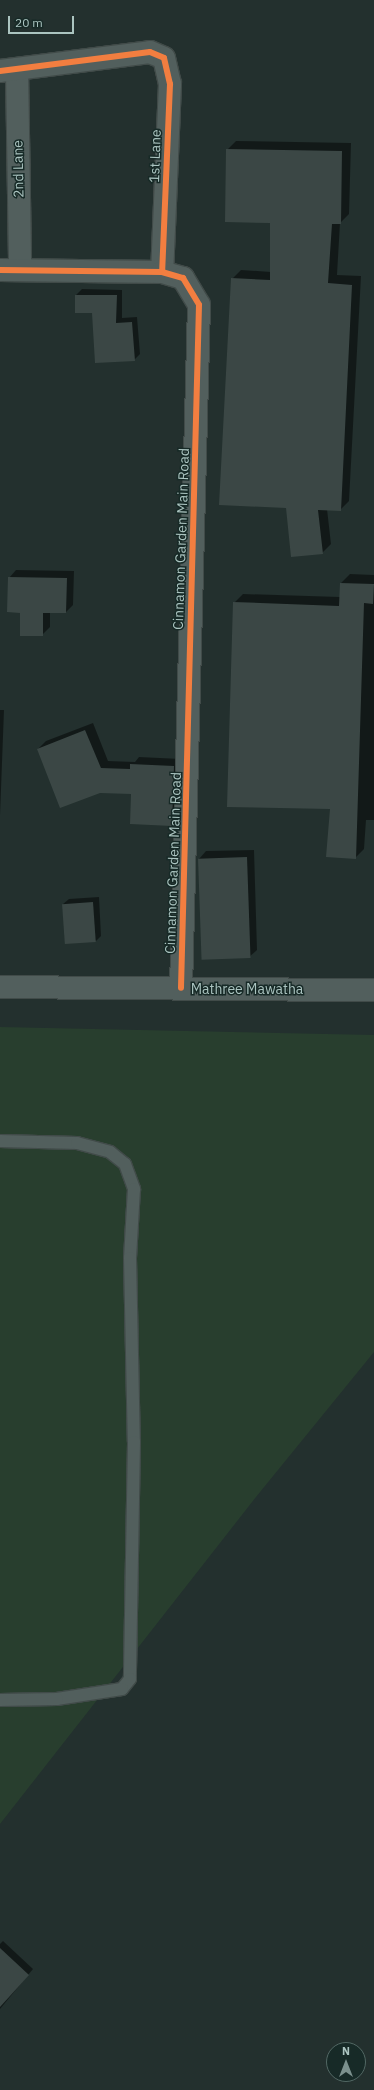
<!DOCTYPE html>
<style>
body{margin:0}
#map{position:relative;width:374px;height:2090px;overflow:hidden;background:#23302e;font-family:"IBM Plex Sans",sans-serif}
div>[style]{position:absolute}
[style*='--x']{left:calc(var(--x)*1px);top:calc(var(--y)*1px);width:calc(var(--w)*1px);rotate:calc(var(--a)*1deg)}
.green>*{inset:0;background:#283e2e}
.shadow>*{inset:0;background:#0007}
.building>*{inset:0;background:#3b4745;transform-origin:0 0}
.roads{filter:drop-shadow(1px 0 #414b49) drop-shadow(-1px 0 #414b49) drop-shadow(0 1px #414b49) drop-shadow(0 -1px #414b49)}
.service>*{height:12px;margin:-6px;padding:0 6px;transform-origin:6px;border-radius:6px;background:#525f5d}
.minor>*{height:22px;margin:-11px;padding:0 11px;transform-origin:11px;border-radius:11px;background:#525f5d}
.tertiary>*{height:22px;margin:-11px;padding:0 11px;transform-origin:11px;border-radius:11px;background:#525f5d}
.cycleway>*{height:6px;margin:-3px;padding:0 3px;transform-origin:3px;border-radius:3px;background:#f27e40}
span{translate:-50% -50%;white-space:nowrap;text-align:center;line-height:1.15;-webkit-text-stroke:3px #172a27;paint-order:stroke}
.street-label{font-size:14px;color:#abc4c0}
.north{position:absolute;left:326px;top:2042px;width:40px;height:40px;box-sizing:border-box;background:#172a27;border:1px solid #526864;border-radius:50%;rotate:0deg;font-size:11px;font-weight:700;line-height:16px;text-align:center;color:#abc4c0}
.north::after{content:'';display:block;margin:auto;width:14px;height:18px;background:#7b908d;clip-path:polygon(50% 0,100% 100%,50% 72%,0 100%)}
.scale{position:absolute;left:8px;top:16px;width:66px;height:18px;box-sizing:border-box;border:2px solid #abc4c0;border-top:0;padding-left:5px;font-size:12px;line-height:14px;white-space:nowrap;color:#abc4c0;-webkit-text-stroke:3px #172a27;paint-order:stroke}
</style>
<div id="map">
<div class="green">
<div style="clip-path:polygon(0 1027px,374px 1035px,374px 1352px,256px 1497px,0 1824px)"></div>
</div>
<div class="shadow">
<div style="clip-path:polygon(236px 141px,351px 143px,349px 214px,340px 223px,337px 275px,361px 276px,349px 501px,340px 510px,327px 509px,331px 544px,322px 553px,287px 507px,232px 279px,241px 270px,271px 272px,272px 222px,227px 150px)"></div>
<div style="clip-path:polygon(82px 289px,122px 290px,122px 318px,137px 317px,140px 354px,134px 360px,76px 295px)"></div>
<div style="clip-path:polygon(16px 570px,74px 571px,73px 605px,66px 612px,50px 612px,50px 627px,42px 635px,21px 612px,9px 578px)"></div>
<div style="clip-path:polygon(350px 574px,374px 575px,374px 820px,366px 820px,364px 849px,355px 858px,234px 603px,243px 594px,340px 597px,341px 583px)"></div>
<div style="clip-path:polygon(0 710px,4px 710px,0 816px)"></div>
<div style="clip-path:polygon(93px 723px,108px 761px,135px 762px,139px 757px,181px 759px,179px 817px,171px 825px,132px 793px,38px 749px,46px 741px)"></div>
<div style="clip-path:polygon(254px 850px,257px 950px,249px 957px,199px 859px,206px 851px)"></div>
<div style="clip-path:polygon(99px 897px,101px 936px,96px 941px,63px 904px,69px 899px)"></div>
<div style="clip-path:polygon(3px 1941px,33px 1969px,0 2009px,0 1944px)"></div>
</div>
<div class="building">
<div style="clip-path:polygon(226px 149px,342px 151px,341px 224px,332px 224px,328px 283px,352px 285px,341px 511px,318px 510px,323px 554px,291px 557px,286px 508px,219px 505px,231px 278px,270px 280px,270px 223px,225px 222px)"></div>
<div style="clip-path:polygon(75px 295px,117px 295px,116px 323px,132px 322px,135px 361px,95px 363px,92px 313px,75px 313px)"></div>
<div style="clip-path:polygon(8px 577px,67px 578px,66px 613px,43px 613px,43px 636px,20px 636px,20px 613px,7px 612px)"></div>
<div style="clip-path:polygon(340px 583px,374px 584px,373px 604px,364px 603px,356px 859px,326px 857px,330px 809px,227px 807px,233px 602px,339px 606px)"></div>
<div style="clip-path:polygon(85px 730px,101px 768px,130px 769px,130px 764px,174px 766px,172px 826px,130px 824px,131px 794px,100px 793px,60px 808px,37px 749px)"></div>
<div style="left:247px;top:857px;width:101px;height:49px;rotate:88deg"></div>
<div style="left:93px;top:902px;width:40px;height:31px;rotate:86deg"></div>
<div style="clip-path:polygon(0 1948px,29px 1975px,0 2007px)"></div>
</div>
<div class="roads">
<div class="service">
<div style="--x:0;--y:1141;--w:77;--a:1.5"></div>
<div style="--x:77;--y:1143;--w:34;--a:15"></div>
<div style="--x:110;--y:1152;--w:19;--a:39"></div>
<div style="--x:125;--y:1164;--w:27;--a:70"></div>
<div style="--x:134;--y:1189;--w:69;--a:93.3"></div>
<div style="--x:130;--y:1258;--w:184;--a:88.8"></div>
<div style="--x:134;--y:1442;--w:237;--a:91"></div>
<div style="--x:130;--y:1679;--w:13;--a:129"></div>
<div style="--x:122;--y:1689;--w:66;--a:171.3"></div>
<div style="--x:57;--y:1699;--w:57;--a:179"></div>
</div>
<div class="minor">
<div style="--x:17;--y:69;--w:200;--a:89.1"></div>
<div style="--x:0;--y:71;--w:151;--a:-7.2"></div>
<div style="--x:150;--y:52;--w:15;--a:23"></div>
<div style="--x:164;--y:58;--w:27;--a:77"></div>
<div style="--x:170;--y:84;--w:188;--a:92.4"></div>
<div style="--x:0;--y:270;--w:162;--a:0.7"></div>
<div style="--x:162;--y:272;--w:22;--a:16"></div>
<div style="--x:183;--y:278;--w:31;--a:59"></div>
<div style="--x:199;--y:305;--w:683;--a:91.51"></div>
</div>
<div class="tertiary">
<div style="--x:0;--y:987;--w:374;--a:0.5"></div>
</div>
</div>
<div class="cycleway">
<div style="--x:0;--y:71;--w:151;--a:-7.2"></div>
<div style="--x:150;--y:52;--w:15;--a:23"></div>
<div style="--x:164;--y:58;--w:27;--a:77"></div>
<div style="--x:170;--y:84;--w:188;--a:92.4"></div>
<div style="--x:0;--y:270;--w:162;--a:0.7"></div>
<div style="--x:162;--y:272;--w:22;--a:16"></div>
<div style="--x:183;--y:278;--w:31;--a:59"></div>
<div style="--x:199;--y:305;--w:683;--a:91.51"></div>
</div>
<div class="street-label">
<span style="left:155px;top:156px;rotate:-88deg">1st Lane</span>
<span style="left:18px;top:169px;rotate:-91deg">2nd Lane</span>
<span style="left:181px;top:539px;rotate:-88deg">Cinnamon Garden Main Road</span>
<span style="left:173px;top:863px;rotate:-88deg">Cinnamon Garden Main Road</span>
<span style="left:247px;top:989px">Mathree Mawatha</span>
</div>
<div class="north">N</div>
<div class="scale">20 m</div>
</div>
